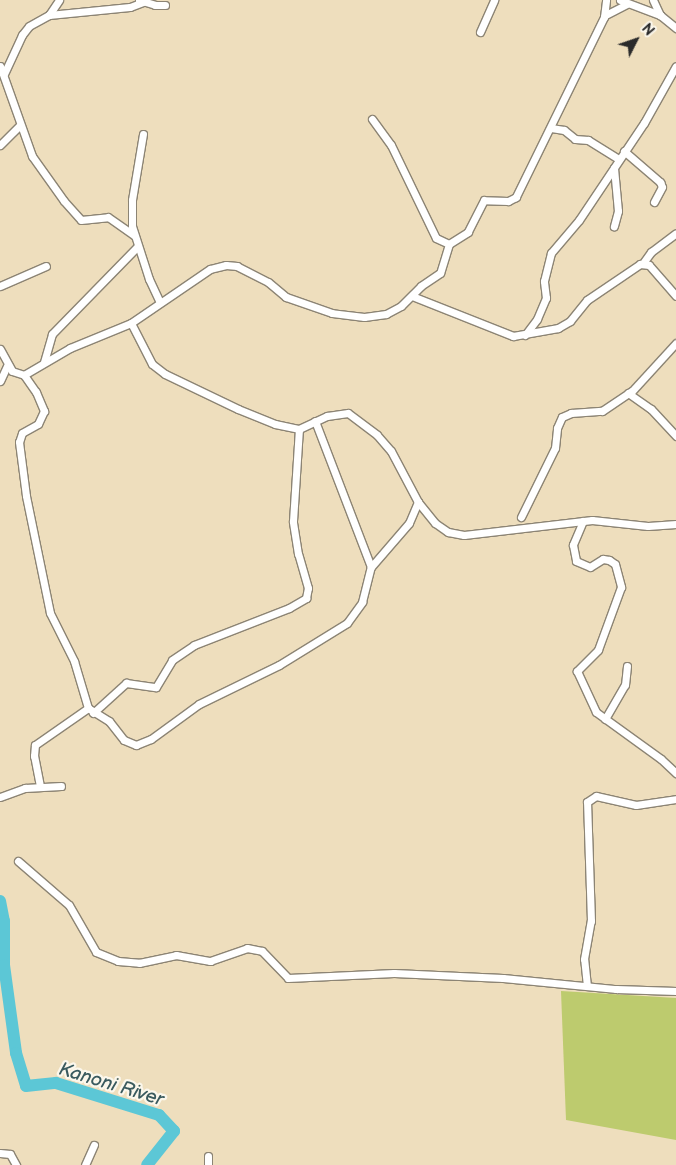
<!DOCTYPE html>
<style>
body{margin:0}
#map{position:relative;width:676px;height:1165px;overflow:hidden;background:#eedebd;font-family:"Balsamiq Sans",sans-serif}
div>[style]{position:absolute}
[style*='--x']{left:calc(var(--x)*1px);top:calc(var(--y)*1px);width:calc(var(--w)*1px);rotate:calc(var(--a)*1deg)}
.green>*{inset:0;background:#bdcb6e}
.river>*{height:12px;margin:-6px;padding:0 6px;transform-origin:6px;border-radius:6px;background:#5cc7d6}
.roads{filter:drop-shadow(1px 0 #8c8474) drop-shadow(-1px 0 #8c8474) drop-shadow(0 1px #8c8474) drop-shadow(0 -1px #8c8474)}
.minor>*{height:7px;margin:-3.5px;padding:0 3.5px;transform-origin:3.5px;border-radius:3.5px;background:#fff}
span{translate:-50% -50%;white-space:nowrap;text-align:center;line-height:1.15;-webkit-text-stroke:4.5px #fbf7ec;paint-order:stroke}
.water-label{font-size:19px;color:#3a5a5e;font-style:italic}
.north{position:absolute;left:611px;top:15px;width:50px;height:50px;-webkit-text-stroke:4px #fbf7ec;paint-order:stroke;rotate:49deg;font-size:14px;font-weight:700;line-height:20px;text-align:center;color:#2b2b2b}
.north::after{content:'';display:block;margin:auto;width:18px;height:22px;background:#2b2b2b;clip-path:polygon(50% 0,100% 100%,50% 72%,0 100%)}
</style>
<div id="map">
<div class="green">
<div style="clip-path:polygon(561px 991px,676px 998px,676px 1140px,566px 1120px)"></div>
</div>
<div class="river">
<div style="--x:0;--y:901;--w:20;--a:79"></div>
<div style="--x:4;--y:921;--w:44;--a:90"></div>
<div style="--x:4;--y:965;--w:89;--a:82.2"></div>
<div style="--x:16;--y:1053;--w:34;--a:73"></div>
<div style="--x:26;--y:1086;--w:30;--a:-6"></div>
<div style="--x:56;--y:1083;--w:108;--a:17.3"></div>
<div style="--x:159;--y:1115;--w:22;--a:47"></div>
<div style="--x:174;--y:1131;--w:43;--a:128.5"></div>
</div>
<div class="roads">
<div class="minor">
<div style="--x:139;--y:0;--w:17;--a:17"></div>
<div style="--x:155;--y:5;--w:10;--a:0"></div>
<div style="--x:620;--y:0;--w:43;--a:20.6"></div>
<div style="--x:660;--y:15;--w:21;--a:39"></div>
<div style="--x:653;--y:0;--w:17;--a:65"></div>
<div style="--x:627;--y:4;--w:25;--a:153"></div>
<div style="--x:605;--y:15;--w:203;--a:116.1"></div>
<div style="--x:516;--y:197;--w:9;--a:153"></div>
<div style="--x:508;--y:201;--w:24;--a:-178"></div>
<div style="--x:484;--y:200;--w:36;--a:117"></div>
<div style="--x:468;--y:232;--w:22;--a:148"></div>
<div style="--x:449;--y:244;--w:30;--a:107"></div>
<div style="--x:440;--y:273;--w:23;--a:146"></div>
<div style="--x:421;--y:286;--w:28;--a:135"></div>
<div style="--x:401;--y:306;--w:17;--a:152"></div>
<div style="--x:386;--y:314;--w:22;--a:172"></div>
<div style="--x:364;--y:317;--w:32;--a:-173"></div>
<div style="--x:332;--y:313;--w:49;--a:-160.8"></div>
<div style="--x:286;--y:297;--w:23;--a:-140"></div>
<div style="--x:268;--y:282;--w:35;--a:-153"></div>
<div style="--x:237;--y:266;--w:11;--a:-175"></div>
<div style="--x:226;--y:265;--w:16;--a:166"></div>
<div style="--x:210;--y:269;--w:96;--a:145.6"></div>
<div style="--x:131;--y:323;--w:66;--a:157.7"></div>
<div style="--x:70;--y:348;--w:53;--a:149.6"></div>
<div style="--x:24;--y:375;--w:21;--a:55"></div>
<div style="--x:36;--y:392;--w:21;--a:67"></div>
<div style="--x:44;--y:411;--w:14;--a:115"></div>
<div style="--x:38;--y:424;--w:18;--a:151"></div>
<div style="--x:22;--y:433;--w:9;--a:108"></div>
<div style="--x:19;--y:442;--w:54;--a:82.6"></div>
<div style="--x:26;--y:496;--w:119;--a:78.4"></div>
<div style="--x:50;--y:613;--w:54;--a:63.4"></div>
<div style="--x:74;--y:661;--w:49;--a:73.4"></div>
<div style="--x:88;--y:708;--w:25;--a:32"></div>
<div style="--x:109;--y:721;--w:24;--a:52"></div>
<div style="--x:124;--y:740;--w:13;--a:23"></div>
<div style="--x:136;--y:745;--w:16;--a:-22"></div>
<div style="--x:151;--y:739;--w:59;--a:-36.1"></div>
<div style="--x:199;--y:704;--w:89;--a:-26"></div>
<div style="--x:279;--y:665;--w:80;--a:-31.7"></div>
<div style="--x:347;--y:623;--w:26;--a:-54"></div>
<div style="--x:362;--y:602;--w:36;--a:-76"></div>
<div style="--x:371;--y:567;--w:58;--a:-49.2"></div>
<div style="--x:409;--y:523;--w:23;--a:-67"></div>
<div style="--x:418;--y:502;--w:27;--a:51"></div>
<div style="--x:435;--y:523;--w:16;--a:35"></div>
<div style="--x:448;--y:532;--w:16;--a:11"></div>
<div style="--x:464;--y:535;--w:129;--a:-6.7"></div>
<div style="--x:592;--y:520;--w:56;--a:6.1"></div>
<div style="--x:648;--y:526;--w:28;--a:-4"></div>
<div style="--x:49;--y:15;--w:81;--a:-5.6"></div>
<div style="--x:130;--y:7;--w:14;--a:-21"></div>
<div style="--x:604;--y:17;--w:17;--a:-83"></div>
<div style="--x:480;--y:32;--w:35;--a:-66"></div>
<div style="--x:0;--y:66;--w:96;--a:70.4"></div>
<div style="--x:32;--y:156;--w:55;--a:54.6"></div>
<div style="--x:64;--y:201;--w:25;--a:48"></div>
<div style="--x:81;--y:220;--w:27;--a:-6"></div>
<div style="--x:108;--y:217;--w:32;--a:35"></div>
<div style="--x:4;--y:74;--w:43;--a:-65.2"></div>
<div style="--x:22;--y:35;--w:11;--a:-52"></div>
<div style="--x:29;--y:26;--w:23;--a:-29"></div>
<div style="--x:49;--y:15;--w:18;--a:-56"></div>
<div style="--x:372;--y:119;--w:32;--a:54"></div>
<div style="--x:391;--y:145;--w:103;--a:64.2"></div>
<div style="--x:436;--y:238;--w:14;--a:25"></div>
<div style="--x:551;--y:128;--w:13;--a:9"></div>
<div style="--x:564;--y:130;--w:14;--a:39"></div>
<div style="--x:575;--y:139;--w:13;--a:4"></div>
<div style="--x:588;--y:140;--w:36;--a:32"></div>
<div style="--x:143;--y:134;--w:67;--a:99.5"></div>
<div style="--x:132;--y:200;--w:26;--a:90"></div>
<div style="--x:132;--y:226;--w:56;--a:72.2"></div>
<div style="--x:149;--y:279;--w:26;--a:65"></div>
<div style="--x:0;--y:145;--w:28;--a:-45"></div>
<div style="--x:624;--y:151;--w:48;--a:40.7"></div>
<div style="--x:660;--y:182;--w:5;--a:68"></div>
<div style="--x:662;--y:187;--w:17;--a:118"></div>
<div style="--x:614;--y:168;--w:43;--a:84.7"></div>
<div style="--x:618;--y:211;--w:16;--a:105"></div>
<div style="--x:643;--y:263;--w:14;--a:-54"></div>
<div style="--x:651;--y:252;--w:31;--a:-37"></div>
<div style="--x:0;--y:286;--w:50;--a:-23.5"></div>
<div style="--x:412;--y:296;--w:109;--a:21.6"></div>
<div style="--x:513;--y:336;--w:46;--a:-10.1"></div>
<div style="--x:558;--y:328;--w:14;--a:-30"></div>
<div style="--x:570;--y:321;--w:27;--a:-51"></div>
<div style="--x:587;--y:300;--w:64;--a:-34.2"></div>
<div style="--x:640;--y:264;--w:9;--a:6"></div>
<div style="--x:649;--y:265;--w:41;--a:48.9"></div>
<div style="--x:131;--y:323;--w:46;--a:62.9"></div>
<div style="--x:152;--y:364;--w:16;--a:38"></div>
<div style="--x:165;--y:374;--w:81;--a:25.6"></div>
<div style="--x:238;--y:409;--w:40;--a:22"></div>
<div style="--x:275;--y:424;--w:25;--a:12"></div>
<div style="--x:299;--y:429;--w:31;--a:-25"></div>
<div style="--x:327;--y:416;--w:21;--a:-8"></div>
<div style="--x:348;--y:413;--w:36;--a:37"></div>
<div style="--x:377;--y:435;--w:21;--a:49"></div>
<div style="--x:391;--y:451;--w:58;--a:62.1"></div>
<div style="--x:525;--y:335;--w:20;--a:-53"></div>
<div style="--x:537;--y:319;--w:23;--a:-67"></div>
<div style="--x:546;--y:298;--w:17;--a:-97"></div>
<div style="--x:544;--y:281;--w:29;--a:-76"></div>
<div style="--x:551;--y:253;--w:43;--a:-49.7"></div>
<div style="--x:579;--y:220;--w:117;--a:-56.2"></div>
<div style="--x:644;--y:123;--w:65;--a:-60.7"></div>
<div style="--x:0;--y:349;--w:25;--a:61"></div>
<div style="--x:12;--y:371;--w:13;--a:18"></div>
<div style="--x:44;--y:362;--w:29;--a:-74"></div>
<div style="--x:52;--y:334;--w:122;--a:-45.7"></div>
<div style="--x:0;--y:381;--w:17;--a:-65"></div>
<div style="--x:628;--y:393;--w:28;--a:35"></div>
<div style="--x:651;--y:409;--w:37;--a:47"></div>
<div style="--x:315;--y:421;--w:156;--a:69"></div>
<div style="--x:521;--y:517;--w:77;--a:-63.8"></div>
<div style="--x:555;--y:448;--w:20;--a:-84"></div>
<div style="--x:557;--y:428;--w:12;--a:-66"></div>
<div style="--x:562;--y:417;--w:10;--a:-24"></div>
<div style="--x:571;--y:413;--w:31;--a:-4"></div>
<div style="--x:602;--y:411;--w:36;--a:-34"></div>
<div style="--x:632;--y:391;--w:65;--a:-47.5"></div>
<div style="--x:583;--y:521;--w:26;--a:113"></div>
<div style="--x:573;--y:545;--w:16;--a:79"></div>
<div style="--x:576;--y:561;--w:15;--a:23"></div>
<div style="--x:590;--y:567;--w:15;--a:-32"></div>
<div style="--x:603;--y:559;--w:6;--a:9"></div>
<div style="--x:609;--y:560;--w:7;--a:34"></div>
<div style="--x:615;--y:564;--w:24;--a:75"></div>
<div style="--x:621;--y:587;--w:67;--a:110.1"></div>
<div style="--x:598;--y:650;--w:30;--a:135"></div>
<div style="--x:577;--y:671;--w:45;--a:65.1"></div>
<div style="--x:596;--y:712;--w:80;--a:35.9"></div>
<div style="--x:661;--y:759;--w:21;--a:43"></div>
<div style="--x:93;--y:713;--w:45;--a:-42.3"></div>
<div style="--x:126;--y:683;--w:30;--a:8"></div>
<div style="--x:156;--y:687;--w:31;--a:-59"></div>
<div style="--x:172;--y:660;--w:27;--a:-34"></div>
<div style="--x:194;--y:645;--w:102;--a:-21.3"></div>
<div style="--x:289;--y:608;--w:20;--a:-30"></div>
<div style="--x:306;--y:598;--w:10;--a:-79"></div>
<div style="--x:308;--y:588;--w:35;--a:-106"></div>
<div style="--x:298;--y:554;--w:33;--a:-99"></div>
<div style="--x:293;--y:521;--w:92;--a:-86.3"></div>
<div style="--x:605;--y:719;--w:39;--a:-60"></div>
<div style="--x:625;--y:685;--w:19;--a:-84"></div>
<div style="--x:40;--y:786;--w:31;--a:-101"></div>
<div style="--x:34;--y:756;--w:11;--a:-85"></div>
<div style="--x:35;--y:745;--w:65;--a:-34.9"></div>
<div style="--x:0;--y:797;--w:27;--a:-20"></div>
<div style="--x:25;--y:788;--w:36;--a:-3"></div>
<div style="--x:18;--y:861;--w:67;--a:40.8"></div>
<div style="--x:69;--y:905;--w:54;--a:60.1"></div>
<div style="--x:96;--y:952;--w:24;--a:22"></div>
<div style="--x:118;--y:961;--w:21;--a:5"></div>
<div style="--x:139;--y:963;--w:38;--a:-12"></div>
<div style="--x:176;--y:955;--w:35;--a:10"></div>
<div style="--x:210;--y:961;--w:39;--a:-19"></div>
<div style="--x:247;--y:948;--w:15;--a:11"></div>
<div style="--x:262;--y:951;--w:37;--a:46"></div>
<div style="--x:288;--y:978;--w:106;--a:-2.7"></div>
<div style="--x:394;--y:973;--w:109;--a:2.6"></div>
<div style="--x:503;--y:978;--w:114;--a:5.6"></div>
<div style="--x:616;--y:989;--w:60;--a:1.9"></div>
<div style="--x:587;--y:986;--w:27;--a:-96"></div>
<div style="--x:584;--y:959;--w:39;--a:-80"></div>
<div style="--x:591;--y:921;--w:119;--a:-91.9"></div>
<div style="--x:587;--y:802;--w:11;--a:-34"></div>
<div style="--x:596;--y:796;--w:41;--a:12.7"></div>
<div style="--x:636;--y:805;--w:40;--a:-8.5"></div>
<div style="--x:0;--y:1153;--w:10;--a:6"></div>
<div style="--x:10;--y:1154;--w:13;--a:61"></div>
<div style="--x:85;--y:1165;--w:22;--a:-66"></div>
<div style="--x:208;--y:1165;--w:9;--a:-90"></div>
</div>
</div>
<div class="water-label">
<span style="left:111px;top:1085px;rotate:17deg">Kanoni River</span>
</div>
<div class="north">N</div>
</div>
